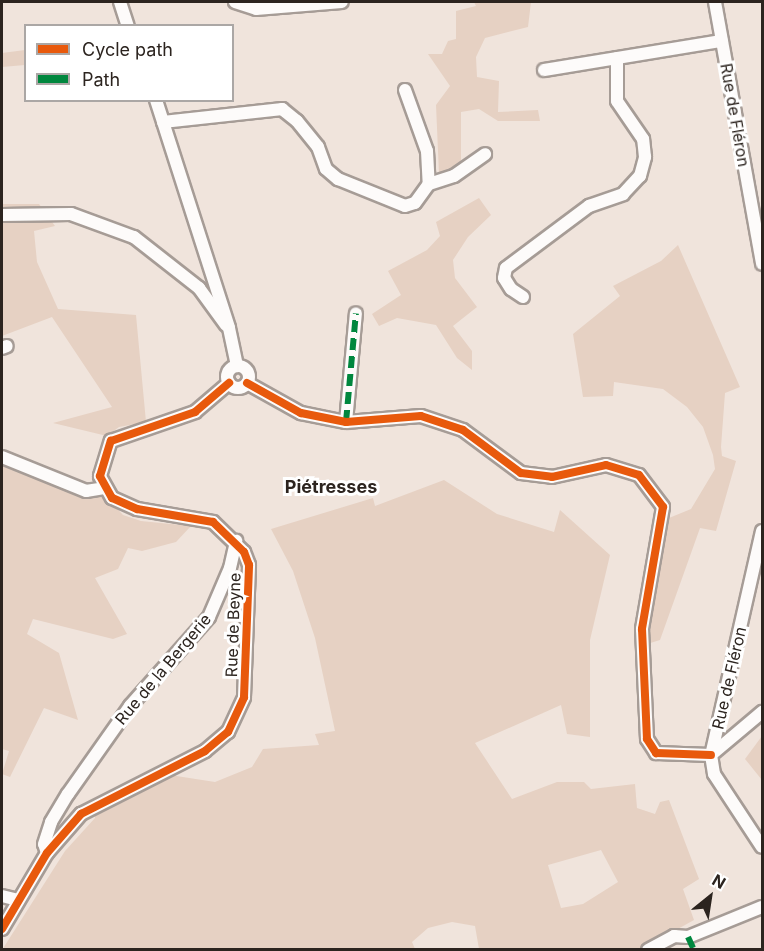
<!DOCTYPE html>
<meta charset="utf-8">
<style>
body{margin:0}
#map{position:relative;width:764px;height:951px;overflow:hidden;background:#f0e4dc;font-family:Inter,sans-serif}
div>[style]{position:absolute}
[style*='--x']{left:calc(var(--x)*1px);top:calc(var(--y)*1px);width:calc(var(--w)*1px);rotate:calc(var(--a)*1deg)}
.green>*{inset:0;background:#e6d1c3}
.roads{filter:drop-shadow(2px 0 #a69c96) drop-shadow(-2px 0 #a69c96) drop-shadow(0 2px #a69c96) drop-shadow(0 -2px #a69c96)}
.minor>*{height:12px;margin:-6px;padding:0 6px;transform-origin:6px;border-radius:6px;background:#fdfbfa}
.minor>.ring{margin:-6px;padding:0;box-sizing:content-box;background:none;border:12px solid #fdfbfa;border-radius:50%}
.quiet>*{height:6px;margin-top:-3px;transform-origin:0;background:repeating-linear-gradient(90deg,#00873e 0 12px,transparent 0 18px)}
.cycleway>*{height:8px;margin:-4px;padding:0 4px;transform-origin:4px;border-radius:4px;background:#e8590c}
span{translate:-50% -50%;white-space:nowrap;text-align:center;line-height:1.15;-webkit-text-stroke:6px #fff;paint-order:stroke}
.street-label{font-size:16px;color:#2c241f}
.neighbourhood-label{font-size:18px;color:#2c241f;font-weight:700}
.frame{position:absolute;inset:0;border:3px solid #2c241f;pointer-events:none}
.legend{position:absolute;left:24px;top:24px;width:210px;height:78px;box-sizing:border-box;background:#fff;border:2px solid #aba7a5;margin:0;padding:8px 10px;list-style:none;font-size:18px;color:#2c241f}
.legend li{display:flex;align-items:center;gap:12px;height:30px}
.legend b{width:30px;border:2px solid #aba7a5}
.north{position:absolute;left:680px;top:867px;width:60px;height:60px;-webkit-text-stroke:4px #fff;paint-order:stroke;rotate:30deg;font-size:16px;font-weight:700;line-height:24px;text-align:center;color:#2c241f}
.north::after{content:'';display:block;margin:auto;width:21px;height:27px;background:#2c241f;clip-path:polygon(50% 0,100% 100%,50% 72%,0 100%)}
</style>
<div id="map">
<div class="green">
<div style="clip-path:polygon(474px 2px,531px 2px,528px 27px,485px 38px,476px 57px,477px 77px,499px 81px,498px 112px,538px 110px,540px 121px,498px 121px,479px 109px,461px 112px,461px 168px,456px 175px,439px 174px,436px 105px,450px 86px,428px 54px,442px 54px,448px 41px,456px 39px,456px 11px,476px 6px)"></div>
<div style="clip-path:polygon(25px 50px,25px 65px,2px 67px,2px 53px)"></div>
<div style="clip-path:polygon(479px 198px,491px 215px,468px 237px,453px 260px,455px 278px,477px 307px,453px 326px,472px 351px,472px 370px,457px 358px,436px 325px,397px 318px,379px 326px,372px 314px,401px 295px,388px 271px,427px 250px,440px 236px,436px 222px)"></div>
<div style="clip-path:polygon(2px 204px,39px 204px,55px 226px,34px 231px,37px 262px,58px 309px,136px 315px,146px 422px,119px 427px,107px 436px,53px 423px,112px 407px,52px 317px,2px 336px)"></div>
<div style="clip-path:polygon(678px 245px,740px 387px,725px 393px,721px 447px,722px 456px,736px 461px,716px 531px,700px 528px,660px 640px,647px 644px,669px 518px,691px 509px,715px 469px,713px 455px,703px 427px,687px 407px,663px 389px,614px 382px,613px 396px,583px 397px,573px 334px,620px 296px,613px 286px,661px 261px)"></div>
<div style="clip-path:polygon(2px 461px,109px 500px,123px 515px,141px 521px,191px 526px,176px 542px,142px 551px,128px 548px,118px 569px,95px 578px,127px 634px,113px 639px,33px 619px,27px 634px,59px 653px,78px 720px,44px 708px,10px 777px,2px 774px,9px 751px,2px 749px)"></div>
<div style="clip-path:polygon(evenodd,444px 480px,497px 514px,554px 532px,560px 510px,610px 555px,590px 640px,590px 737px,567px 734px,561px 705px,475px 743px,512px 799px,557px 782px,584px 782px,591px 789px,635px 784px,637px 808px,655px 814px,660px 802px,669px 800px,699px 879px,683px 889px,694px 920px,640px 950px,479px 949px,475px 926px,452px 922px,428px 928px,412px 942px,415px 949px,2px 950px,65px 851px,95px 818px,95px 809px,170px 775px,215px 782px,252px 767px,263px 749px,319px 745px,315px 734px,335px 731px,315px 638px,293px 571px,271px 529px,373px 498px,375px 506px,444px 480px,601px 850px,618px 882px,583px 904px,561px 908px,548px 865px,601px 850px)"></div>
<div style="clip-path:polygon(762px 736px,762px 780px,745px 759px)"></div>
</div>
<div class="roads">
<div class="minor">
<div style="--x:120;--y:2;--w:25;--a:72"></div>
<div style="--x:235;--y:2;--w:22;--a:18"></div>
<div style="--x:256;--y:9;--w:86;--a:-4.7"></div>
<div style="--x:715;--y:2;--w:266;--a:79.8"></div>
<div style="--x:544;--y:70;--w:180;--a:-9.3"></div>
<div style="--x:405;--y:90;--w:65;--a:70.2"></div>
<div style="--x:427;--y:151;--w:33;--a:87"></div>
<div style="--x:156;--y:100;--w:239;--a:72.2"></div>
<div style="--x:229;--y:328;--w:39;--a:78"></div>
<div style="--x:163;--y:122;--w:120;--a:-6.2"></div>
<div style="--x:282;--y:109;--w:19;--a:39"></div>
<div style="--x:297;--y:121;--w:33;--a:51"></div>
<div style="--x:318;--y:147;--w:23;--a:70"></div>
<div style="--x:326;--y:169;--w:16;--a:40"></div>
<div style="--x:338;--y:179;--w:72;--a:21.9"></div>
<div style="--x:405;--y:206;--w:10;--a:-17"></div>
<div style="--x:415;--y:203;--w:24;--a:-54"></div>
<div style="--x:429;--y:184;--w:26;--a:-18"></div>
<div style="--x:454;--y:176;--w:38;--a:-35"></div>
<div style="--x:2;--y:215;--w:69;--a:-0.8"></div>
<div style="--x:71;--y:214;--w:67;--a:20.1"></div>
<div style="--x:134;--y:237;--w:83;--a:38.1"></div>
<div style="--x:199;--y:288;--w:46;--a:53.9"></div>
<div style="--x:523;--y:297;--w:14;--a:-146"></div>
<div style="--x:511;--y:289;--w:13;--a:-122"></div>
<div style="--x:504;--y:278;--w:10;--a:-79"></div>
<div style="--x:506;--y:268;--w:104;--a:-36.8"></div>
<div style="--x:589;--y:206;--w:36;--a:-19"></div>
<div style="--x:623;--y:194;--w:25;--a:-47"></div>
<div style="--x:640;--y:176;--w:20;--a:-75"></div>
<div style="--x:645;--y:157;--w:18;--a:-96"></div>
<div style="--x:643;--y:139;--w:46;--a:-124.4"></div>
<div style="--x:617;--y:101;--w:43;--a:-90"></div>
<div style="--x:2;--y:348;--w:5;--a:-22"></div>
<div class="ring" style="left:227px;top:366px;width:10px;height:10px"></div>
<div style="--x:247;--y:383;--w:62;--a:29.1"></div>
<div style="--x:301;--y:413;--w:46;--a:11.3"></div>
<div style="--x:346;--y:422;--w:75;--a:-4.6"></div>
<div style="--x:421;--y:416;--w:44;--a:18.4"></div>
<div style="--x:463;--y:430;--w:72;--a:36.6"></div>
<div style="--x:521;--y:473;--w:31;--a:7"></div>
<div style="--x:552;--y:477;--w:55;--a:-12.5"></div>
<div style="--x:606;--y:465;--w:34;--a:17"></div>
<div style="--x:639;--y:475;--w:40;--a:53"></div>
<div style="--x:663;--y:507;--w:124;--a:99.8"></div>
<div style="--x:642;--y:629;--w:110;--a:87.4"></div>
<div style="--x:647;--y:739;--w:17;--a:57"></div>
<div style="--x:656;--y:753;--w:55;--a:2.1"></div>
<div style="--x:346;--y:422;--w:109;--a:-84.8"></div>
<div style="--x:2;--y:457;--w:91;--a:22"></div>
<div style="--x:86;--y:491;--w:20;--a:-9"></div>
<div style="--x:762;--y:531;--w:230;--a:102.8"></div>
<div style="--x:711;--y:755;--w:19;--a:81"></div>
<div style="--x:714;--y:774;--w:87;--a:56.7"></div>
<div style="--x:711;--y:755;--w:67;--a:-40.1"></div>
<div style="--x:47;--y:853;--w:9;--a:-108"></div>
<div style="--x:44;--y:844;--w:23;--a:-72"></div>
<div style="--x:51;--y:822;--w:33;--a:-59"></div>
<div style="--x:68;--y:794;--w:108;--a:-54.8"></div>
<div style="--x:130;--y:706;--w:119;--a:-48.4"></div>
<div style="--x:209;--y:617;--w:53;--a:-66.8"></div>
<div style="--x:230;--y:568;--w:28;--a:-77"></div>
<div style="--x:2;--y:896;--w:16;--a:14"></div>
<div style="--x:2;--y:929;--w:88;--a:-59.4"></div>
<div style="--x:47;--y:853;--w:52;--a:-48.9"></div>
<div style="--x:81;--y:814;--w:139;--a:-26.9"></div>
<div style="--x:205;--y:751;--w:30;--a:-40"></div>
<div style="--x:228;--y:732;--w:38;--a:-65"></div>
<div style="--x:244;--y:697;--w:132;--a:-87.8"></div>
<div style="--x:249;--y:565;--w:14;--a:-111"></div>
<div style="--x:244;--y:552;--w:43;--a:-135.9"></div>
<div style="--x:213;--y:522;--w:77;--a:-170.3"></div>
<div style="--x:137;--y:509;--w:27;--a:-156"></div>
<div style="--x:112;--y:498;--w:25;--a:-119"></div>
<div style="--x:100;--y:476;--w:37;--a:-73"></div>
<div style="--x:111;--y:441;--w:89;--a:-19"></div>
<div style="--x:195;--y:412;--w:45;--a:-40.5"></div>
<div style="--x:648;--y:950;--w:30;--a:-28"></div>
<div style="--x:674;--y:936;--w:14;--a:4"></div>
<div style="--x:688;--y:937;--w:80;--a:-22.1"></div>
</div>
</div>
<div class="quiet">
<div style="--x:346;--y:422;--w:109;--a:-84.8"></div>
<div style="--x:688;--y:937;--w:14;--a:65"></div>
</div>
<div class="cycleway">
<div style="--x:247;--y:383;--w:62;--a:29.1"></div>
<div style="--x:301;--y:413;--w:46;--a:11.3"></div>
<div style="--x:346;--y:422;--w:75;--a:-4.6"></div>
<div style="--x:421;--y:416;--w:44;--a:18.4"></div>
<div style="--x:463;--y:430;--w:72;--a:36.6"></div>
<div style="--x:521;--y:473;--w:31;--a:7"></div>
<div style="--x:552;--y:477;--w:55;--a:-12.5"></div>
<div style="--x:606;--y:465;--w:34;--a:17"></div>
<div style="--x:639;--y:475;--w:40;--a:53"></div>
<div style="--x:663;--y:507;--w:124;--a:99.8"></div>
<div style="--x:642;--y:629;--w:110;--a:87.4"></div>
<div style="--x:647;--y:739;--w:17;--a:57"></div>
<div style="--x:656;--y:753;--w:55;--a:2.1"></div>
<div style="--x:2;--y:929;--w:88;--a:-59.4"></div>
<div style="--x:47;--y:853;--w:52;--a:-48.9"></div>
<div style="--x:81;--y:814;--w:139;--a:-26.9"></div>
<div style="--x:205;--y:751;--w:30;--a:-40"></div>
<div style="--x:228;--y:732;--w:38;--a:-65"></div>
<div style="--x:244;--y:697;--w:132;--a:-87.8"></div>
<div style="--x:249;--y:565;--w:14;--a:-111"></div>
<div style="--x:244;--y:552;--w:43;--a:-135.9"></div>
<div style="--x:213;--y:522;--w:77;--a:-170.3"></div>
<div style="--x:137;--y:509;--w:27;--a:-156"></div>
<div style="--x:112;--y:498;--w:25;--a:-119"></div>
<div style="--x:100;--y:476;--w:37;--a:-73"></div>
<div style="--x:111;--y:441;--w:89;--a:-19"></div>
<div style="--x:195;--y:412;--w:45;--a:-40.5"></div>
</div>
<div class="street-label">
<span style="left:735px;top:115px;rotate:80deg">Rue de Fléron</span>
<span style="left:233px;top:625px;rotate:-88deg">Rue de Beyne</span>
<span style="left:163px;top:669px;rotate:-50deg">Rue de la Bergerie</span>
<span style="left:729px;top:678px;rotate:-77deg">Rue de Fléron</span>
</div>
<div class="neighbourhood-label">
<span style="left:331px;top:487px">Piétresses</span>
</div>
<div class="frame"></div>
<ul class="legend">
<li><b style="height:8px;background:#e8590c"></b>Cycle path</li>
<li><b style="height:8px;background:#00873e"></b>Path</li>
</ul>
<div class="north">N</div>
</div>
